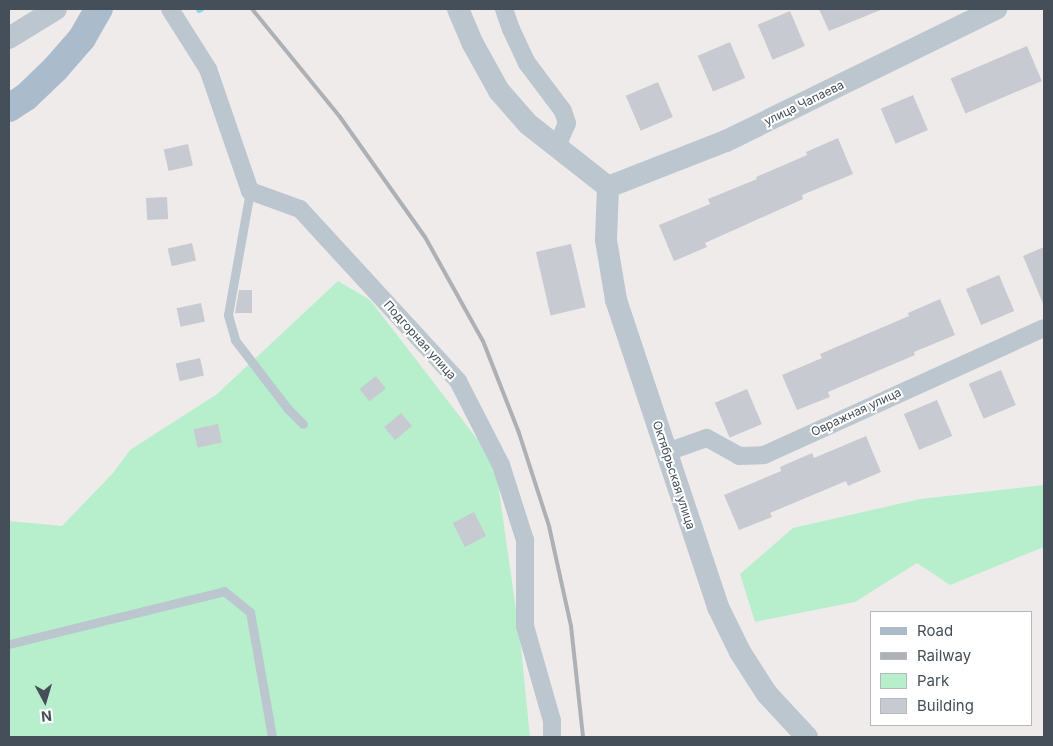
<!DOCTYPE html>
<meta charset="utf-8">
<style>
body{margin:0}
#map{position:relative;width:1053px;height:746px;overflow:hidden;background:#efebeb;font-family:Inter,sans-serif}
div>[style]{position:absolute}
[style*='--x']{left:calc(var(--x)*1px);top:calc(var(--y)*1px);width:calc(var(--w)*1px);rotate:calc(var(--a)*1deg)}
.green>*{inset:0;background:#b7efcd}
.stream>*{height:5.5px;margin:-2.75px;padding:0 2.75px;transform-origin:2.75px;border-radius:2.75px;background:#83d7ed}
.building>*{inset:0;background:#c8cad1;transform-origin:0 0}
.service>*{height:9px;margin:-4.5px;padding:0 4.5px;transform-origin:4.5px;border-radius:4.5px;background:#bcc6cf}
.minor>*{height:18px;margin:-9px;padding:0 9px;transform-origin:9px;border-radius:9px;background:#bcc6cf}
.tertiary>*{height:22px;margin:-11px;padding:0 11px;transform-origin:11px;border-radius:11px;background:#bcc6cf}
.primary>*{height:28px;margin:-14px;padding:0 14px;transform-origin:14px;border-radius:14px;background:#abc}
.rail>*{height:4px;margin:-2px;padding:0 2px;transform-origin:2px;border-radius:2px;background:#adb1b6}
span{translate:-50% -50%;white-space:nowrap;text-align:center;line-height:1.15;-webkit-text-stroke:4px #fff;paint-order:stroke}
.street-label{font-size:12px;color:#444f59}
.frame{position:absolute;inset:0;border:10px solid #444f59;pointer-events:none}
.legend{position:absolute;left:870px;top:611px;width:162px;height:115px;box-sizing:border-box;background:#fff;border:1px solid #b4b9bd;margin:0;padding:6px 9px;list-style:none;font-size:15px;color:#444f59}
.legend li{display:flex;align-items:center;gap:10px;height:25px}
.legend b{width:25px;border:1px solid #b4b9bd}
.north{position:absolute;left:20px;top:676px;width:50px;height:50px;-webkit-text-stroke:4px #fff;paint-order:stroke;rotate:174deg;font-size:14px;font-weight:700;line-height:20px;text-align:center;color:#444f59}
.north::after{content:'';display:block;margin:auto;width:18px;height:22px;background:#444f59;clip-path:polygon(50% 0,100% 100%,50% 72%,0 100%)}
</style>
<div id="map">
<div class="green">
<div style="clip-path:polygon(338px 281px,370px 300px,495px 462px,520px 638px,530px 737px,9px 737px,9px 521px,62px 526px,113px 473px,130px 450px,217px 394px)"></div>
<div style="clip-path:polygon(1044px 485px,1044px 547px,950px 585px,917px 563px,855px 602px,755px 622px,740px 574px,793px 528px,920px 499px)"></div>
</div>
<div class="stream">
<div style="--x:199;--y:10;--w:2;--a:-27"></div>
</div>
<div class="building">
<div style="clip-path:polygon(819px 9px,883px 9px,829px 31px)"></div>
<div style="left:790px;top:11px;width:38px;height:35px;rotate:67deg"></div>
<div style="left:730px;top:42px;width:39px;height:35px;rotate:67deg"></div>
<div style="left:1027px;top:46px;width:38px;height:83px;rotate:67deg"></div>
<div style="left:658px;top:82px;width:38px;height:35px;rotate:67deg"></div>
<div style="left:913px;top:95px;width:38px;height:35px;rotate:67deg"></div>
<div style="clip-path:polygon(838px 138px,853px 174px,802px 195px,803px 199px,705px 243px,707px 247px,674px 261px,659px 225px,710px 204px,708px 199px,757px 179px,756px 177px,807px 155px,806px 152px)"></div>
<div style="left:188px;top:144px;width:22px;height:25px;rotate:77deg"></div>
<div style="left:167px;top:197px;width:22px;height:21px;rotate:87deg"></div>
<div style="left:192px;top:243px;width:18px;height:25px;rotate:77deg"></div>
<div style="left:571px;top:244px;width:65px;height:36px;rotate:77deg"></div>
<div style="clip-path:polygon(1044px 247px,1044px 306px,1023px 256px)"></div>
<div style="left:999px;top:275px;width:39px;height:36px;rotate:67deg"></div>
<div style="clip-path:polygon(239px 290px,252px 290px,252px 313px,235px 313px)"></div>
<div style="clip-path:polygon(940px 299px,955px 335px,914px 352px,915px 355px,828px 392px,830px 397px,797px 410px,782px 375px,822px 358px,820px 354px,909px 316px,908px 313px)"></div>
<div style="left:201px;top:303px;width:19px;height:25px;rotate:78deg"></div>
<div style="left:200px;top:358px;width:18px;height:25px;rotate:77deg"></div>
<div style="left:1001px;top:370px;width:38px;height:35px;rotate:67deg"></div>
<div style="left:376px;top:376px;width:16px;height:21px;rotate:52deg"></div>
<div style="left:747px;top:389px;width:38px;height:35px;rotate:67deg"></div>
<div style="left:937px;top:400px;width:39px;height:36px;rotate:67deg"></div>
<div style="left:401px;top:413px;width:17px;height:22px;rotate:50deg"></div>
<div style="left:218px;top:424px;width:19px;height:25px;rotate:78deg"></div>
<div style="clip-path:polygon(866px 436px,881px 472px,848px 486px,846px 481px,770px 513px,772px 517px,739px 530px,724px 495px,781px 471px,780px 467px,812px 453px,814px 458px)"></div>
<div style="left:474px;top:512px;width:27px;height:24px;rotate:63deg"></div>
</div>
<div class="service">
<div style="--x:250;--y:191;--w:126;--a:100.1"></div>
<div style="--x:228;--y:315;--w:26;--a:74"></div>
<div style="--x:235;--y:340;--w:87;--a:52.5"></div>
<div style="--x:288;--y:409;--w:21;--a:45"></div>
<div style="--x:9;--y:644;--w:221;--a:-13.8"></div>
<div style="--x:224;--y:591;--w:33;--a:39"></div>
<div style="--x:250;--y:612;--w:127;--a:80"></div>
</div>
<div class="minor">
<div style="--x:170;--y:9;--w:71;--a:57.7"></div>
<div style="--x:208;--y:69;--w:129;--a:71"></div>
<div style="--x:250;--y:191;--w:53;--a:19.8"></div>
<div style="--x:300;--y:209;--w:234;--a:47.4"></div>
<div style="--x:458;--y:381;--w:94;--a:62.9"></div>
<div style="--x:501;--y:465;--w:79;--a:72.3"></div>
<div style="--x:525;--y:540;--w:86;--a:90"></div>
<div style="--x:525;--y:626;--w:99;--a:74.1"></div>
<div style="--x:552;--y:721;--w:16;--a:90"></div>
<div style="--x:504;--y:9;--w:21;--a:71"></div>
<div style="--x:511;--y:29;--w:38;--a:65"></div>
<div style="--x:527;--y:63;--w:60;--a:53.1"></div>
<div style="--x:563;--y:111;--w:13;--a:72"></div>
<div style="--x:567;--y:123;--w:26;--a:113"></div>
<div style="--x:667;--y:452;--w:42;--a:-19.3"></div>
<div style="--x:707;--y:438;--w:37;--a:29"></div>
<div style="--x:739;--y:456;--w:25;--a:-2"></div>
<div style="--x:764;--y:455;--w:307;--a:-24.4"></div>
</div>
<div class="tertiary">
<div style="--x:458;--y:9;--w:38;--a:67"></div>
<div style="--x:473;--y:44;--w:54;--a:61"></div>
<div style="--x:499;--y:91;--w:44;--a:48.7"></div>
<div style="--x:528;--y:124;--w:102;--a:38.2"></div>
<div style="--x:9;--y:38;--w:55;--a:-31.7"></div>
<div style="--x:608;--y:187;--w:53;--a:92.2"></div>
<div style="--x:606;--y:240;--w:61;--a:80.5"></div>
<div style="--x:616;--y:300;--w:324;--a:71.6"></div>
<div style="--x:718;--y:607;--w:50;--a:63.9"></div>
<div style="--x:740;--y:652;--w:50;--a:57.3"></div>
<div style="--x:767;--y:694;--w:59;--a:47.1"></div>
<div style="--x:608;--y:187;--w:127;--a:-21.3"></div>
<div style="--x:726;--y:141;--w:301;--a:-26.1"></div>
</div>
<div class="primary">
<div style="--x:9;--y:108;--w:20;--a:-33"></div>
<div style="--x:26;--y:97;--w:42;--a:-44"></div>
<div style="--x:56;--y:68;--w:40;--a:-49"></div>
<div style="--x:82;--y:38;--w:34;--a:-60"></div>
</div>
<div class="rail">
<div style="--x:252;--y:9;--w:139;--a:50.8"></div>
<div style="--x:340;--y:117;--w:147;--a:54.7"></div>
<div style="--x:425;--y:237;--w:119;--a:60.9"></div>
<div style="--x:483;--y:341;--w:99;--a:68.6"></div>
<div style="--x:519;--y:433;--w:98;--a:72.1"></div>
<div style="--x:549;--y:526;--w:102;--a:77.6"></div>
<div style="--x:571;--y:626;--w:112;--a:83.8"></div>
</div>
<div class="street-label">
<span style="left:804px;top:103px;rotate:-26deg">улица Чапаева</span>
<span style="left:420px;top:340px;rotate:48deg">Подгорная улица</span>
<span style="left:856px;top:412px;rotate:-25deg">Овражная улица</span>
<span style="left:674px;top:475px;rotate:72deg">Октябрьская улица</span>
</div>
<div class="frame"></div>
<ul class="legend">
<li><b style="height:6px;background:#abc"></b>Road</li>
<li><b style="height:6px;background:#adb1b6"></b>Railway</li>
<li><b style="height:14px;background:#b7efcd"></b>Park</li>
<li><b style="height:14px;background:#c8cad1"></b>Building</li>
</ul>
<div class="north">N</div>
</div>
